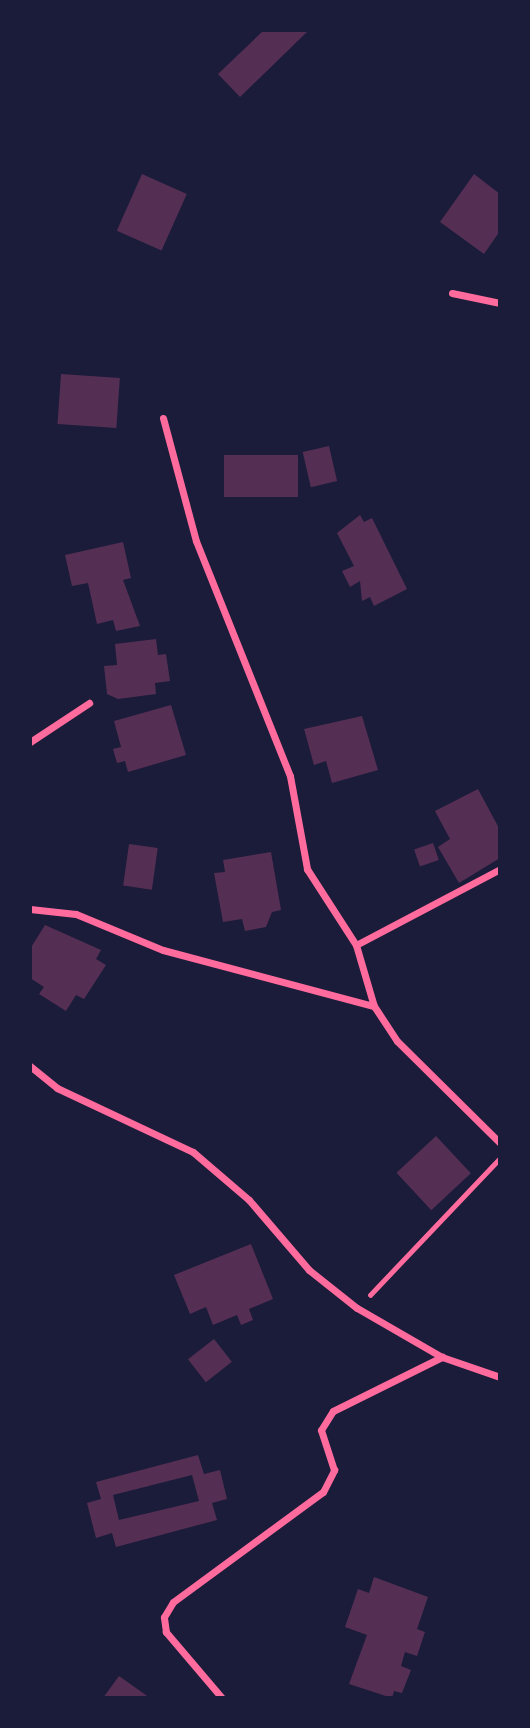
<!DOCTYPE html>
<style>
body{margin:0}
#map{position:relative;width:530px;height:1728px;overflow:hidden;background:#1b1b3a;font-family:"Golos Text",sans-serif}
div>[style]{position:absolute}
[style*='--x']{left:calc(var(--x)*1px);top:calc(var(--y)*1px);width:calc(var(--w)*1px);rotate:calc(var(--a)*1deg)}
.building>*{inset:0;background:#542f53;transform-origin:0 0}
.path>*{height:4.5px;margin:-2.25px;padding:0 2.25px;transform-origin:2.25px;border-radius:2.25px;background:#ff6b9d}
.minor>*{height:7px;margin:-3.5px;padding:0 3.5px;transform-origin:3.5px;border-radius:3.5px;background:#ff6b9d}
span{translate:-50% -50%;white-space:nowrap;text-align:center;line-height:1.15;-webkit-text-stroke:5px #1b1b3a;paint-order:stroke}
.frame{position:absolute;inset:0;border:32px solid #1b1b3a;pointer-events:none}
</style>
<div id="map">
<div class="building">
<div style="clip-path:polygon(264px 30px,309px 30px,240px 97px,218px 74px)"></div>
<div style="left:142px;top:174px;width:49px;height:62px;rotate:24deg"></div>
<div style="clip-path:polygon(474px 174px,500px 194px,500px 231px,484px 254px,440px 222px)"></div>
<div style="left:61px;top:374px;width:59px;height:50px;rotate:4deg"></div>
<div style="left:329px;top:446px;width:36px;height:27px;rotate:77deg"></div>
<div style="left:298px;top:455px;width:42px;height:74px;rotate:90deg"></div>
<div style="clip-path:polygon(360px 515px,364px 522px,372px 518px,407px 589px,374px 606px,370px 597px,362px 601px,360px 581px,350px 587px,342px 571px,354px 566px,337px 533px)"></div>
<div style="clip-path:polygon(123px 542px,131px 578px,123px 580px,140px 626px,116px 631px,113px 620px,97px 624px,88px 583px,72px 586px,65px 555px)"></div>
<div style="clip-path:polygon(156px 639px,158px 655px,166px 654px,170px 681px,155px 683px,156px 694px,118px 699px,107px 694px,104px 666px,117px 665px,115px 644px)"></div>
<div style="clip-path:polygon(171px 705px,186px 755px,128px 772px,125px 761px,117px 763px,113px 749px,121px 747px,114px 721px)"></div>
<div style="clip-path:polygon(362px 716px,378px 770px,332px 783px,326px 761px,314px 765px,304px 729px)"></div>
<div style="clip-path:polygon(478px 789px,500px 830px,500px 858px,459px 883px,438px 847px,450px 839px,435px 811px)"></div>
<div style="left:433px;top:843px;width:18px;height:20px;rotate:71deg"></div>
<div style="left:129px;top:844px;width:29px;height:42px;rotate:8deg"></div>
<div style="clip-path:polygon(271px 852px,281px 910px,272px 912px,266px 927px,245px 931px,242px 919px,223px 922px,214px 873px,225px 872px,223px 860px)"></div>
<div style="clip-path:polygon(45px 925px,101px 950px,96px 959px,106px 965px,84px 999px,76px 995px,66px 1011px,39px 994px,44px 987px,30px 978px,30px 949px)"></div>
<div style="left:436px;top:1136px;width:51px;height:54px;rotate:47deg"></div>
<div style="clip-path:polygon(251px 1244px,273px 1299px,249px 1309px,253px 1320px,241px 1325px,237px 1315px,213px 1325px,206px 1307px,190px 1314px,174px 1275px)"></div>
<div style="left:214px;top:1339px;width:29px;height:33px;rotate:52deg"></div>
<div style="clip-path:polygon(evenodd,198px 1455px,204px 1474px,220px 1470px,227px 1499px,212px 1503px,217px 1520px,116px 1547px,112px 1533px,96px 1538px,87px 1503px,101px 1499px,96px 1482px,198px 1455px,192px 1475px,199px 1501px,119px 1520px,113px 1495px,192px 1475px)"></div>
<div style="clip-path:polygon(374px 1577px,428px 1597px,417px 1629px,425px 1632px,417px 1656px,405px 1652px,401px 1666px,411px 1670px,402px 1693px,394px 1691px,392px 1698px,349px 1684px,367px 1635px,345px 1627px,358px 1589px,369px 1593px)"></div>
<div style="clip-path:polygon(119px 1676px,150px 1698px,103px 1698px)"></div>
</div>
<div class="path">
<div style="--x:370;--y:1295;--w:187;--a:-46.5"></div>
</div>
<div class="minor">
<div style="--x:452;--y:293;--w:49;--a:11.8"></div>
<div style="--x:163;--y:418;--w:127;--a:75"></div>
<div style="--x:196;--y:541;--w:253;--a:68.2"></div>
<div style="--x:290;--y:776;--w:95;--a:79.6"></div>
<div style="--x:307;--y:869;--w:90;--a:57.2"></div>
<div style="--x:356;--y:945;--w:64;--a:73.6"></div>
<div style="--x:374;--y:1006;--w:42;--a:56.7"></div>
<div style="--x:397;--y:1041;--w:145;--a:44.7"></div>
<div style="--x:30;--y:742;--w:71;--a:-33.5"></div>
<div style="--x:30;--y:909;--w:46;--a:6.2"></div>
<div style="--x:76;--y:914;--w:94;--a:22.5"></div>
<div style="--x:163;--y:950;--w:218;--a:14.9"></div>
<div style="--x:356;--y:945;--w:163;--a:-27.8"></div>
<div style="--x:30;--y:1066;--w:35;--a:39"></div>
<div style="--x:57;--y:1088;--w:150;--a:25.2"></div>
<div style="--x:193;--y:1152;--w:74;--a:40.6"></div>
<div style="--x:249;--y:1200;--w:92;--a:49.4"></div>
<div style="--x:309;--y:1270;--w:61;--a:38.4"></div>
<div style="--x:357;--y:1308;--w:98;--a:30"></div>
<div style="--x:442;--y:1357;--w:61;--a:19"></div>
<div style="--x:222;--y:1698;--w:87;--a:-130.3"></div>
<div style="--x:166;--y:1632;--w:15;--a:-98"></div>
<div style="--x:164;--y:1617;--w:17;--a:-59"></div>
<div style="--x:173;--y:1602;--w:186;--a:-36.3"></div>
<div style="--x:323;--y:1492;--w:25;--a:-63"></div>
<div style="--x:334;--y:1470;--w:42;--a:-108"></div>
<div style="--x:321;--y:1430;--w:22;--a:-58"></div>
<div style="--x:333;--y:1411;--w:122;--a:-26.4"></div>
</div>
<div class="frame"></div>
</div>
